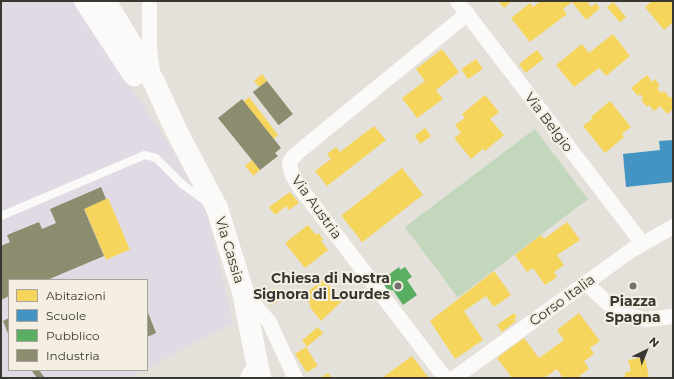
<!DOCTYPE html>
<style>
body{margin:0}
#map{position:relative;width:674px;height:379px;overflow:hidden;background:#e4e1da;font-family:Montserrat,sans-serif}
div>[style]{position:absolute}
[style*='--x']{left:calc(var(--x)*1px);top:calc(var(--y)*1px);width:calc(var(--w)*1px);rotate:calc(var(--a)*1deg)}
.industrial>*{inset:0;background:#dfdae3}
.green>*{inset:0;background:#c3d7bc;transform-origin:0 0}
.homes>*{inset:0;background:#f6d55c;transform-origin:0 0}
.schools>*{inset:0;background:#4393c3}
.public>*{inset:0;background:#5aae61}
.industry>*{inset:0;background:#8c8c6e;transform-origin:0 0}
.lane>*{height:8px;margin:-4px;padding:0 4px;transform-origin:4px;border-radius:4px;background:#fbfaf9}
.street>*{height:15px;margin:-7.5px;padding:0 7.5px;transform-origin:7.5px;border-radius:7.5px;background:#fbfaf9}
.secondary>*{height:22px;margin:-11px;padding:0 11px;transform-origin:11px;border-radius:11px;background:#fbfaf9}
.dots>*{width:11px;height:11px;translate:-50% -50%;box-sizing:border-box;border:2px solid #f5efe3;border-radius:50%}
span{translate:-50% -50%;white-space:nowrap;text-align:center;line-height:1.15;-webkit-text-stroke:4px #f5efe3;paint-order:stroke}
.street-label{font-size:14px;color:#393732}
.poi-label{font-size:14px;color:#393732;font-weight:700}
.right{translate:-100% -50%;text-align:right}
.frame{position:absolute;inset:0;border:2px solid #393732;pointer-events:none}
.legend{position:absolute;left:8px;top:279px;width:140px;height:92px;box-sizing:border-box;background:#f5efe3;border:1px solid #aaa59c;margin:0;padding:5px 7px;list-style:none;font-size:12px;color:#393732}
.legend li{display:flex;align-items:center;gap:8px;height:20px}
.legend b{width:20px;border:1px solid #aaa59c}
.north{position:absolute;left:626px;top:331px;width:40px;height:40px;-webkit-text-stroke:3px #f5efe3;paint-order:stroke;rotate:43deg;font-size:11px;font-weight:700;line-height:16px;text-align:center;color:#393732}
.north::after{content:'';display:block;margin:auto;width:14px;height:18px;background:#393732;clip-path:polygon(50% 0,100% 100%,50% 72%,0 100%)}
</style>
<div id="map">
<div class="industrial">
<div style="clip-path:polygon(1px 1px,74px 1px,167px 141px,206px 210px,233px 323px,147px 368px,147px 280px,9px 280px,9px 370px,144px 370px,129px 378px,1px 378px)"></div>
</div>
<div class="green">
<div style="left:535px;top:129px;width:88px;height:163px;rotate:53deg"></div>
</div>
<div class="homes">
<div style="clip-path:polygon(498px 1px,512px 1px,504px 8px)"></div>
<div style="clip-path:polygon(541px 1px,587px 1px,591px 7px,596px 3px,600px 8px,586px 20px,572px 2px,563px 9px,567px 14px,530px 42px,511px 18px,530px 3px,533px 7px)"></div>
<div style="clip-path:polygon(652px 1px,673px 1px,673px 22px,664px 30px,645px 7px)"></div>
<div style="left:613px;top:2px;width:20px;height:8px;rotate:49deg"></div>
<div style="clip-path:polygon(613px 34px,630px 56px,606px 76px,599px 68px,574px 87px,556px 65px,582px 44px,589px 53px)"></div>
<div style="clip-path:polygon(442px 49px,459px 72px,436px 90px,443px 99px,417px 118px,402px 98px,425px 81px,416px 69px)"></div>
<div style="left:537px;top:50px;width:11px;height:23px;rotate:52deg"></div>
<div style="left:476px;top:59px;width:12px;height:18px;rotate:55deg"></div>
<div style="clip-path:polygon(262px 74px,267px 81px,259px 87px,254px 81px)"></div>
<div style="clip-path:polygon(647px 75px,652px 82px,655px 79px,660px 86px,657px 88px,661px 93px,664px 91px,670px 98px,673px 96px,673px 109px,667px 114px,660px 106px,654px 111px,649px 105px,647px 107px,641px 100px,643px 98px,640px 94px,638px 96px,631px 88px)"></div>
<div style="clip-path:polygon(485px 95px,499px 112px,490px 119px,504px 135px,485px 151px,483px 149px,471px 159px,454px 138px,461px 133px,455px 125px,465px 118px,462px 114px)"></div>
<div style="clip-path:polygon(249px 97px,278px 135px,274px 139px,243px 102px)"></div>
<div style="clip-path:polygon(610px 101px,631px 127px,622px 134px,624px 137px,605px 153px,583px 126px,592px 119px,591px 117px)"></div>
<div style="clip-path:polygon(374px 126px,386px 140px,327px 186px,315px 171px,331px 159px,327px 154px,336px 147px,340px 152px)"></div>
<div style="left:425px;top:128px;width:10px;height:13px;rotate:53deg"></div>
<div style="left:252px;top:160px;width:13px;height:9px;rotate:51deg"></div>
<div style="left:402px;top:168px;width:34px;height:77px;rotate:52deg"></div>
<div style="clip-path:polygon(290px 192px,299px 203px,289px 210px,286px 206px,275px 215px,269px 207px)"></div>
<div style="left:108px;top:198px;width:56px;height:26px;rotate:67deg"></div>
<div style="clip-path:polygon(567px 222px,580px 240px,557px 255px,564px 265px,554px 272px,557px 277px,545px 285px,533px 268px,527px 272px,515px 255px,541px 235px,544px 239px)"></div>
<div style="clip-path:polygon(308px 225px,316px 235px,318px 233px,323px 239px,321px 241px,328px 250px,305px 268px,285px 243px)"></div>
<div style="clip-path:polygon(494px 271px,511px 295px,494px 307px,486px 296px,464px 311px,483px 340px,455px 359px,430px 321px)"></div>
<div style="clip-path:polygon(323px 279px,342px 301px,321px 321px,309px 306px,311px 305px,303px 296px)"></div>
<div style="clip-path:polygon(274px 288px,280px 300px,271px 305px,266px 295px,268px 294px,267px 292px)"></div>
<div style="clip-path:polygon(514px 313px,517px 317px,514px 319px,516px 321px,502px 332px,497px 325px)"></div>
<div style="clip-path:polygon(579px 313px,600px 341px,590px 348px,594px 354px,584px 361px,589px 369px,579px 376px,581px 378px,563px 378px,557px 369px,544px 378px,512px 378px,497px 358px,524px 338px,539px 358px,564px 340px,557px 330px)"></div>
<div style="left:318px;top:327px;width:8px;height:21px;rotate:50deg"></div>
<div style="left:306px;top:347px;width:22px;height:13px;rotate:58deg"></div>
<div style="clip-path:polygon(412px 356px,428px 377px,382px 378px)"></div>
<div style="clip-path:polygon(645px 357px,649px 378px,624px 378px,626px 372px,631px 371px,628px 360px)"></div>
<div style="clip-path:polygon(328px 373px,332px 378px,320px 378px)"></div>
</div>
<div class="schools">
<div style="clip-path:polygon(673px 140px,673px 182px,626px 187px,623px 154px,660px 150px,659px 141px)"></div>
</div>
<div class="public">
<div style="clip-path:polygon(399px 267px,400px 270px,405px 267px,412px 277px,407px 280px,417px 295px,403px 305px,393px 290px,389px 292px,382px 282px,386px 280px,384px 278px)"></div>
</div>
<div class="industry">
<div style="left:267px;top:81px;width:42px;height:18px;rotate:52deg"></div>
<div style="clip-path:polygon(242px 99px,281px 148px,275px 153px,278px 156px,260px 170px,218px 118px)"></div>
<div style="clip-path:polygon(101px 187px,106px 199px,84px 209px,104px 256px,47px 280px,9px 280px,9px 296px,1px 300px,1px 246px,10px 242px,7px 235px,39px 222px,42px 229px,56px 223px,50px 209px)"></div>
<div style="clip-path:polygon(147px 310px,156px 333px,147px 337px)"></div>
<div style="clip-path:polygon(9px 318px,9px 336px,3px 321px)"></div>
<div style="clip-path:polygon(33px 370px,39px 370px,44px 377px,37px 378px,32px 371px)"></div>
</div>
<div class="lane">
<div style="--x:1;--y:216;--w:156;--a:-23"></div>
<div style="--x:145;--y:155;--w:11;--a:15"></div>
<div style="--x:156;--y:158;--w:37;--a:45"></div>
<div style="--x:182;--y:184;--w:31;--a:36"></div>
<div style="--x:244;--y:378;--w:8;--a:-67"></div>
<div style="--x:247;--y:371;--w:11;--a:-34"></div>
</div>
<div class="street">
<div style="--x:149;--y:1;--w:47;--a:90"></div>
<div style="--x:149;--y:48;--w:25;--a:83"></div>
<div style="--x:457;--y:1;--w:303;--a:52.6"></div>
<div style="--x:586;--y:283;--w:38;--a:43"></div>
<div style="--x:614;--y:309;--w:10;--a:29"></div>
<div style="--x:623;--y:314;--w:23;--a:13"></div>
<div style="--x:645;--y:319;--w:28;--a:-6"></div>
<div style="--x:244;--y:293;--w:38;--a:49"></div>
<div style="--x:269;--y:322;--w:62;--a:65.1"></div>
<div style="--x:445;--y:378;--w:239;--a:-127.3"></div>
<div style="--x:300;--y:188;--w:15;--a:-122"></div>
<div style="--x:292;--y:175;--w:10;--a:-107"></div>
<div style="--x:289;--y:165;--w:5;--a:-79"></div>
<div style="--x:290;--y:160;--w:9;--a:-49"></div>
<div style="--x:296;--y:153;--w:221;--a:-39.3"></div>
<div style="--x:453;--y:378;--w:221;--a:-35.8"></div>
<div style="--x:632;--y:249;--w:47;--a:-29.3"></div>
</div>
<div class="secondary">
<div style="--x:85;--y:1;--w:89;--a:56.5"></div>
<div style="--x:105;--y:1;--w:95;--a:58.8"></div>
<div style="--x:154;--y:82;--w:53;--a:65.4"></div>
<div style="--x:176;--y:130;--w:88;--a:62.3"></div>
<div style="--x:217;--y:208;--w:88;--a:72.8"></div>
<div style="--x:243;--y:292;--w:88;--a:78.8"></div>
</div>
<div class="dots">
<div style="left:398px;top:286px;background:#75726d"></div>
<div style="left:633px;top:286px;background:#75726d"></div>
</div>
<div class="street-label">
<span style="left:549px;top:122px;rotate:53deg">Via Belgio</span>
<span style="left:317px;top:207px;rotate:54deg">Via Austria</span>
<span style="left:230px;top:250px;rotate:73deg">Via Cassia</span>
<span style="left:562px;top:300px;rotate:-36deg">Corso Italia</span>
</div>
<div class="poi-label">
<span class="right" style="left:390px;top:286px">Chiesa di Nostra<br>Signora di Lourdes</span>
<span style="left:633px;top:309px">Piazza<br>Spagna</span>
</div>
<div class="frame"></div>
<ul class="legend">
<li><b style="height:11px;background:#f6d55c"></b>Abitazioni</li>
<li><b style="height:11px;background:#4393c3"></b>Scuole</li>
<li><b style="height:11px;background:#5aae61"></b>Pubblico</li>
<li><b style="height:11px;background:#8c8c6e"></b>Industria</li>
</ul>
<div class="north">N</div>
</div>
